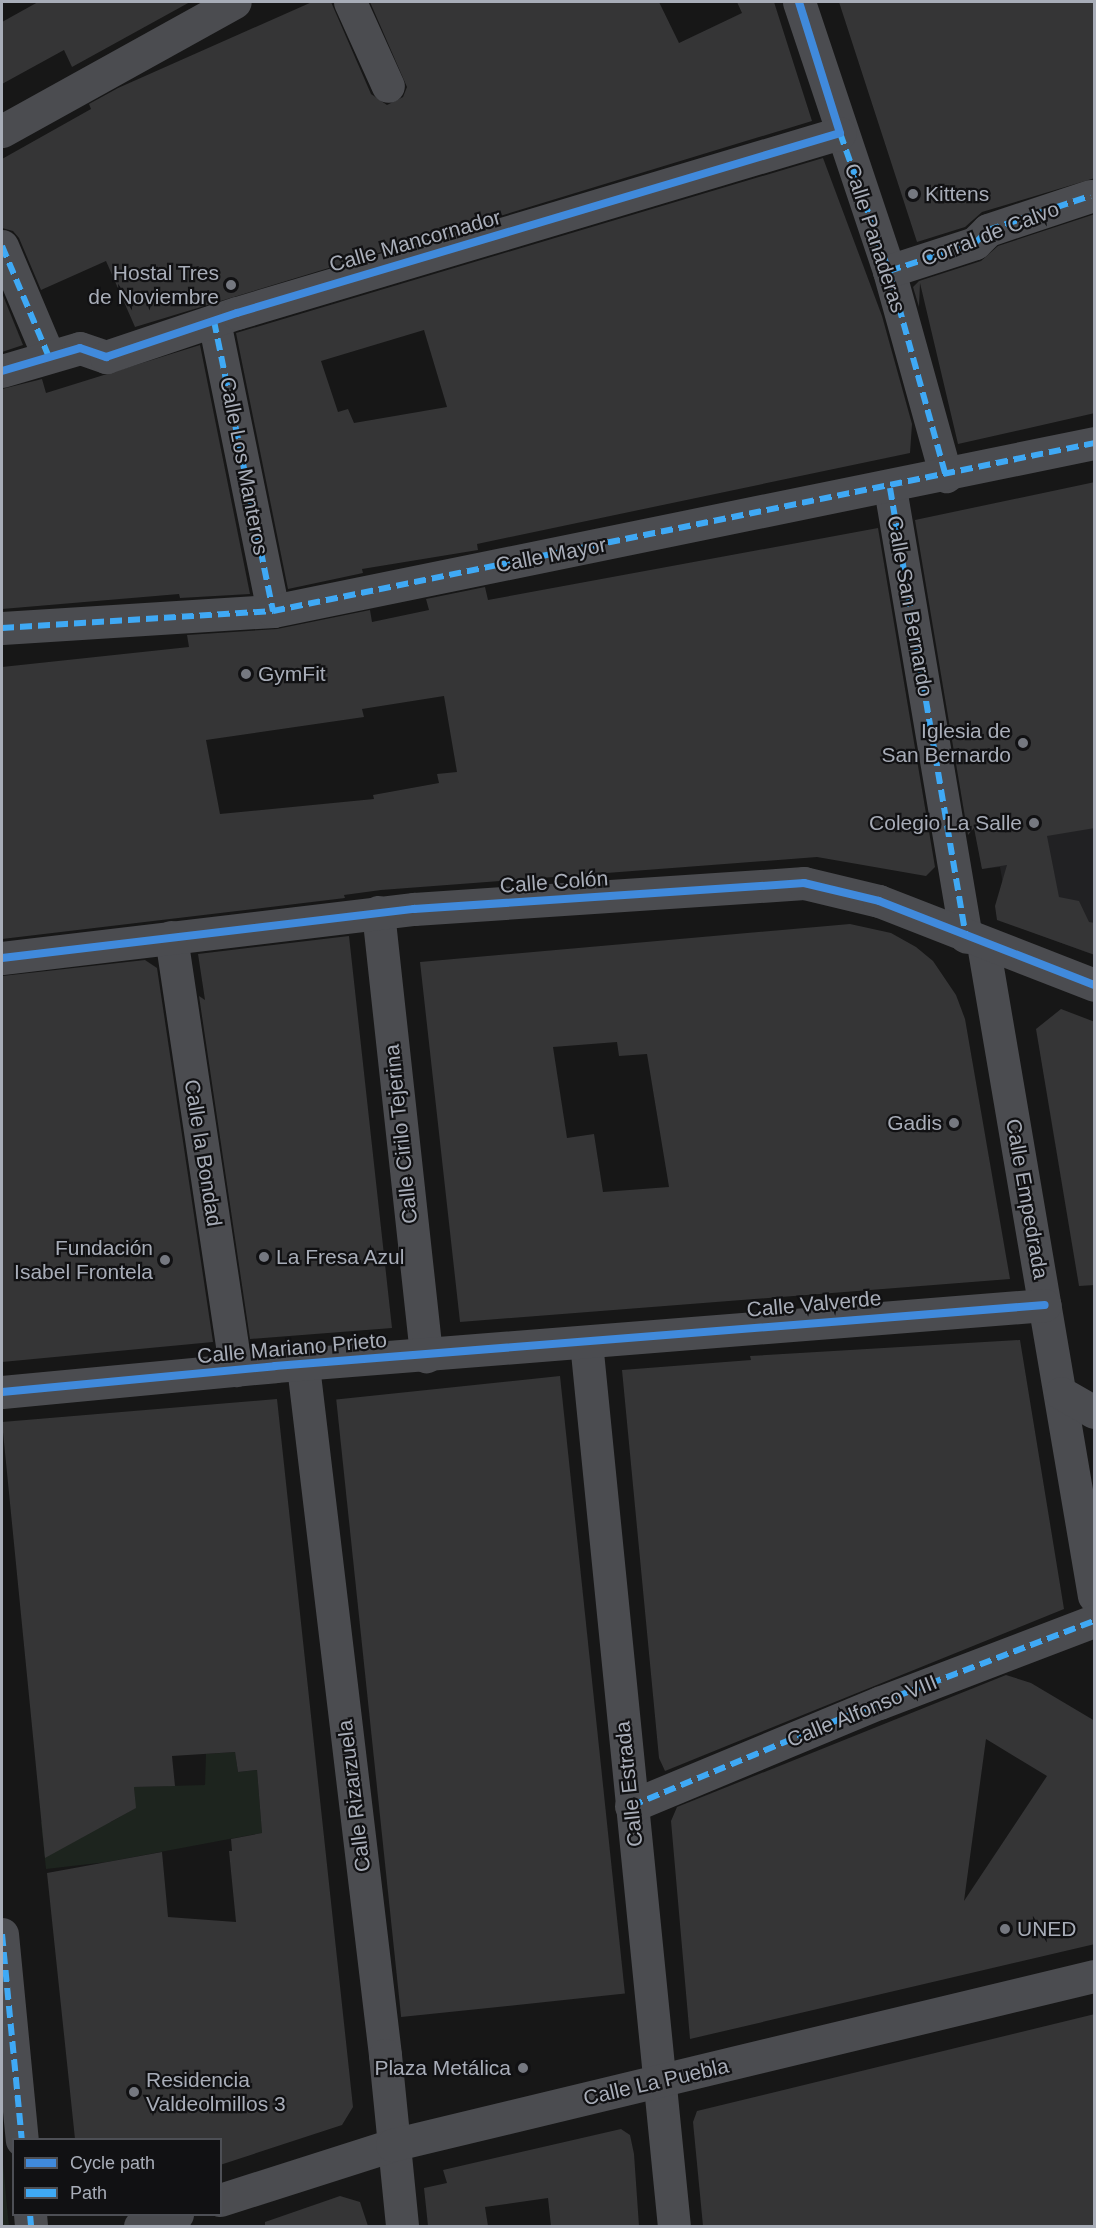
<!DOCTYPE html>
<meta charset="utf-8">
<style>
body{margin:0}
#map{position:relative;width:1096px;height:2228px;overflow:hidden;background:#171717;font-family:Helvetica,sans-serif}
div>[style]{position:absolute}
[style*='--x']{left:calc(var(--x)*1px);top:calc(var(--y)*1px);width:calc(var(--w)*1px);rotate:calc(var(--a)*1deg)}
.built>*{inset:0;background:#212123}
.green>*{inset:0;background:#1d241e}
.building>*{inset:0;background:#353536;transform-origin:0 0}
.minor>*{height:33px;margin:-16.5px;padding:0 16.5px;transform-origin:16.5px;border-radius:16.5px;background:#4b4c50}
.quiet>*{height:6px;margin-top:-3px;transform-origin:0;background:repeating-linear-gradient(90deg,#3fa9f5 0 12px,transparent 0 18px)}
.cycleway>*{height:8px;margin:-4px;padding:0 4px;transform-origin:4px;border-radius:4px;background:#408adc}
.dots>*{width:16px;height:16px;translate:-50% -50%;box-sizing:border-box;border:3px solid #111113;border-radius:50%}
span{translate:-50% -50%;white-space:nowrap;text-align:center;line-height:1.15;-webkit-text-stroke:4.5px #111113;paint-order:stroke}
.poi-label{font-size:21px;color:#a8adb8}
.left{translate:0 -50%;text-align:left}
.right{translate:-100% -50%;text-align:right}
.street-label{font-size:21px;color:#a8adb8}
.frame{position:absolute;inset:0;border:3px solid #a8adb8;pointer-events:none}
.legend{position:absolute;left:12px;top:2138px;width:210px;height:78px;box-sizing:border-box;background:#111113;border:2px solid #4d4f55;margin:0;padding:8px 10px;list-style:none;font-size:18px;color:#a8adb8}
.legend li{display:flex;align-items:center;gap:12px;height:30px}
.legend b{width:30px;border:2px solid #4d4f55}
</style>
<div id="map">
<div class="built">
<div style="clip-path:polygon(1094px 755px,1094px 955px,1010px 924px,1000px 867px,982px 869px,964px 774px)"></div>
</div>
<div class="green">
<div style="clip-path:polygon(235px 1752px,238px 1772px,257px 1770px,262px 1833px,107px 1862px,46px 1869px,41px 1822px,111px 1822px,135px 1808px,134px 1787px,205px 1785px,206px 1754px)"></div>
<div style="clip-path:polygon(2px 2152px,7px 2207px,9px 2226px,2px 2226px)"></div>
</div>
<div class="building">
<div style="clip-path:polygon(38px 2px,190px 2px,72px 67px,64px 50px,2px 84px,2px 22px)"></div>
<div style="clip-path:polygon(312px 2px,331px 2px,371px 94px,387px 105px,403px 97px,407px 87px,370px 2px,659px 2px,679px 43px,742px 13px,737px 2px,774px 2px,812px 121px,135px 327px,106px 261px,41px 290px,19px 238px,13px 231px,2px 228px,2px 159px,91px 109px,89px 104px,118px 88px)"></div>
<div style="clip-path:polygon(839px 2px,1095px 2px,1095px 178px,982px 212px,965px 227px,917px 242px)"></div>
<div style="clip-path:polygon(evenodd,823px 158px,882px 316px,912px 424px,910px 453px,477px 544px,478px 550px,362px 569px,363px 573px,288px 589px,236px 333px,823px 158px,424px 330px,447px 407px,354px 423px,348px 409px,338px 412px,321px 361px,424px 330px)"></div>
<div style="clip-path:polygon(1095px 214px,1095px 413px,958px 444px,920px 283px,919px 307px,913px 287px,919px 281px,981px 261px,998px 246px)"></div>
<div style="clip-path:polygon(2px 293px,23px 345px,2px 352px)"></div>
<div style="clip-path:polygon(200px 345px,250px 594px,180px 598px,179px 594px,2px 609px,2px 389px,42px 379px,46px 393px)"></div>
<div style="clip-path:polygon(1095px 482px,1095px 828px,1047px 836px,1059px 897px,1079px 901px,1089px 922px,1095px 923px,1095px 955px,997px 920px,995px 906px,1007px 865px,982px 869px,974px 828px,968px 835px,915px 520px)"></div>
<div style="clip-path:polygon(evenodd,878px 528px,935px 867px,926px 876px,817px 857px,381px 890px,344px 895px,345px 898px,2px 939px,2px 667px,189px 647px,187px 635px,277px 629px,370px 610px,372px 622px,429px 610px,426px 599px,485px 587px,488px 600px,878px 528px,444px 696px,457px 772px,437px 774px,439px 783px,373px 795px,374px 799px,220px 814px,206px 740px,364px 717px,362px 709px,444px 696px)"></div>
<div style="clip-path:polygon(evenodd,850px 924px,891px 933px,916px 947px,933px 961px,956px 995px,965px 1019px,1010px 1279px,460px 1322px,420px 962px,850px 924px,617px 1042px,619px 1056px,647px 1054px,669px 1187px,603px 1192px,594px 1134px,567px 1138px,553px 1047px,617px 1042px)"></div>
<div style="clip-path:polygon(349px 936px,392px 1328px,250px 1339px,199px 996px,205px 1000px,198px 954px)"></div>
<div style="clip-path:polygon(145px 960px,157px 968px,213px 1342px,2px 1362px,2px 976px)"></div>
<div style="clip-path:polygon(1061px 1009px,1095px 1022px,1095px 1285px,1079px 1286px,1036px 1029px)"></div>
<div style="clip-path:polygon(1020px 1340px,1064px 1609px,665px 1771px,659px 1758px,622px 1370px,751px 1360px,750px 1356px)"></div>
<div style="left:560px;top:1376px;width:621px;height:225px;rotate:84deg"></div>
<div style="clip-path:polygon(277px 1399px,353px 2107px,342px 2125px,220px 2165px,220px 2139px,75px 2139px,47px 1873px,162px 1852px,168px 1917px,236px 1922px,229px 1851px,232px 1851px,231px 1839px,262px 1833px,257px 1770px,238px 1772px,235px 1752px,172px 1756px,175px 1786px,134px 1787px,136px 1808px,45px 1858px,2px 1422px)"></div>
<div style="clip-path:polygon(evenodd,1006px 1675px,1031px 1683px,1095px 1721px,1095px 1944px,690px 2039px,671px 1821px,677px 1807px,1006px 1675px,986px 1739px,1047px 1776px,964px 1901px,986px 1739px)"></div>
<div style="clip-path:polygon(1095px 2014px,1095px 2226px,703px 2226px,693px 2122px,697px 2111px)"></div>
<div style="clip-path:polygon(621px 2129px,630px 2135px,634px 2154px,639px 2226px,551px 2226px,548px 2198px,485px 2207px,488px 2226px,428px 2226px,424px 2188px,447px 2183px,443px 2170px)"></div>
<div style="clip-path:polygon(340px 2196px,360px 2202px,368px 2226px,265px 2226px,265px 2222px)"></div>
</div>
<div class="minor">
<div style="--x:350;--y:2;--w:92;--a:65.7"></div>
<div style="--x:799;--y:2;--w:284;--a:71.5"></div>
<div style="--x:889;--y:271;--w:213;--a:74.5"></div>
<div style="--x:2;--y:131;--w:266;--a:-29"></div>
<div style="--x:2;--y:246;--w:118;--a:67.1"></div>
<div style="--x:889;--y:271;--w:90;--a:-18"></div>
<div style="--x:975;--y:243;--w:18;--a:-45"></div>
<div style="--x:988;--y:230;--w:108;--a:-18.4"></div>
<div style="--x:214;--y:321;--w:296;--a:78.5"></div>
<div style="--x:2;--y:371;--w:81;--a:-16.4"></div>
<div style="--x:80;--y:348;--w:28;--a:19"></div>
<div style="--x:106;--y:357;--w:138;--a:-18.6"></div>
<div style="--x:237;--y:313;--w:629;--a:-16.62"></div>
<div style="--x:890;--y:488;--w:455;--a:80.4"></div>
<div style="--x:2;--y:628;--w:272;--a:-3.6"></div>
<div style="--x:273;--y:611;--w:838;--a:-11.56"></div>
<div style="--x:378;--y:912;--w:447;--a:83.8"></div>
<div style="--x:171;--y:937;--w:438;--a:81.5"></div>
<div style="--x:983;--y:944;--w:661;--a:80.34"></div>
<div style="--x:2;--y:958;--w:415;--a:-6.8"></div>
<div style="--x:414;--y:909;--w:391;--a:-3.8"></div>
<div style="--x:804;--y:883;--w:77;--a:13.5"></div>
<div style="--x:879;--y:901;--w:231;--a:21.3"></div>
<div style="--x:586;--y:1342;--w:888;--a:84.32"></div>
<div style="--x:303;--y:1366;--w:694;--a:83.21"></div>
<div style="--x:385;--y:2055;--w:172;--a:84.3"></div>
<div style="--x:2;--y:1392;--w:274;--a:-5.4"></div>
<div style="--x:275;--y:1366;--w:772;--a:-4.53"></div>
<div style="--x:1061;--y:1393;--w:38;--a:30"></div>
<div style="--x:631;--y:1806;--w:269;--a:-22.6"></div>
<div style="--x:879;--y:1703;--w:230;--a:-20.9"></div>
<div style="--x:2;--y:1934;--w:207;--a:84.5"></div>
<div style="--x:220;--y:2200;--w:181;--a:-17.7"></div>
<div style="--x:392;--y:2145;--w:722;--a:-13.54"></div>
<div style="--x:30;--y:2214;--w:12;--a:85"></div>
<div style="--x:140;--y:2226;--w:39;--a:-18"></div>
</div>
<div class="quiet">
<div style="--x:840;--y:133;--w:146;--a:70.5"></div>
<div style="--x:889;--y:271;--w:213;--a:74.5"></div>
<div style="--x:2;--y:246;--w:118;--a:67.1"></div>
<div style="--x:889;--y:271;--w:90;--a:-18"></div>
<div style="--x:975;--y:243;--w:18;--a:-45"></div>
<div style="--x:988;--y:230;--w:108;--a:-18.4"></div>
<div style="--x:214;--y:321;--w:296;--a:78.5"></div>
<div style="--x:890;--y:488;--w:455;--a:80.4"></div>
<div style="--x:2;--y:628;--w:272;--a:-3.6"></div>
<div style="--x:273;--y:611;--w:838;--a:-11.56"></div>
<div style="--x:631;--y:1806;--w:269;--a:-22.6"></div>
<div style="--x:879;--y:1703;--w:230;--a:-20.9"></div>
<div style="--x:2;--y:1934;--w:207;--a:84.5"></div>
<div style="--x:30;--y:2214;--w:12;--a:85"></div>
</div>
<div class="cycleway">
<div style="--x:2;--y:371;--w:81;--a:-16.4"></div>
<div style="--x:80;--y:348;--w:28;--a:19"></div>
<div style="--x:106;--y:357;--w:138;--a:-18.6"></div>
<div style="--x:237;--y:313;--w:629;--a:-16.62"></div>
<div style="--x:840;--y:133;--w:137;--a:-107.4"></div>
<div style="--x:2;--y:958;--w:415;--a:-6.8"></div>
<div style="--x:414;--y:909;--w:391;--a:-3.8"></div>
<div style="--x:804;--y:883;--w:77;--a:13.5"></div>
<div style="--x:879;--y:901;--w:231;--a:21.3"></div>
<div style="--x:2;--y:1392;--w:274;--a:-5.4"></div>
<div style="--x:275;--y:1366;--w:772;--a:-4.53"></div>
</div>
<div class="dots">
<div style="left:913px;top:194px;background:#757880"></div>
<div style="left:231px;top:285px;background:#757880"></div>
<div style="left:246px;top:674px;background:#757880"></div>
<div style="left:1023px;top:743px;background:#757880"></div>
<div style="left:1034px;top:823px;background:#757880"></div>
<div style="left:954px;top:1123px;background:#757880"></div>
<div style="left:264px;top:1257px;background:#757880"></div>
<div style="left:165px;top:1260px;background:#757880"></div>
<div style="left:1005px;top:1929px;background:#757880"></div>
<div style="left:523px;top:2068px;background:#757880"></div>
<div style="left:134px;top:2092px;background:#757880"></div>
</div>
<div class="poi-label">
<span class="left" style="left:925px;top:194px">Kittens</span>
<span class="right" style="left:219px;top:285px">Hostal Tres<br>de Noviembre</span>
<span class="left" style="left:258px;top:674px">GymFit</span>
<span class="right" style="left:1011px;top:743px">Iglesia de<br>San Bernardo</span>
<span class="right" style="left:1022px;top:823px">Colegio La Salle</span>
<span class="right" style="left:942px;top:1123px">Gadis</span>
<span class="right" style="left:153px;top:1260px">Fundación<br>Isabel Frontela</span>
<span class="left" style="left:276px;top:1257px">La Fresa Azul</span>
<span class="left" style="left:1017px;top:1929px">UNED</span>
<span class="right" style="left:511px;top:2068px">Plaza Metálica</span>
<span class="left" style="left:146px;top:2092px">Residencia<br>Valdeolmillos 3</span>
</div>
<div class="street-label">
<span style="left:990px;top:234px;rotate:-21deg">Corral de Calvo</span>
<span style="left:875px;top:238px;rotate:72deg">Calle Panaderas</span>
<span style="left:415px;top:241px;rotate:-16deg">Calle Mancornador</span>
<span style="left:244px;top:466px;rotate:79deg">Calle Los Manteros</span>
<span style="left:551px;top:555px;rotate:-11deg">Calle Mayor</span>
<span style="left:910px;top:606px;rotate:80deg">Calle San Bernardo</span>
<span style="left:554px;top:882px;rotate:-4deg">Calle Colón</span>
<span style="left:401px;top:1134px;rotate:-96deg">Calle Cirilo Tejerina</span>
<span style="left:203px;top:1153px;rotate:81deg">Calle la Bondad</span>
<span style="left:1027px;top:1199px;rotate:80deg">Calle Empedrada</span>
<span style="left:814px;top:1304px;rotate:-5deg">Calle Valverde</span>
<span style="left:292px;top:1348px;rotate:-5deg">Calle Mariano Prieto</span>
<span style="left:862px;top:1711px;rotate:-22deg">Calle Alfonso VIII</span>
<span style="left:629px;top:1784px;rotate:-96deg">Calle Estrada</span>
<span style="left:354px;top:1796px;rotate:-97deg">Calle Rizarzuela</span>
<span style="left:656px;top:2082px;rotate:-13deg">Calle La Puebla</span>
</div>
<div class="frame"></div>
<ul class="legend">
<li><b style="height:8px;background:#408adc"></b>Cycle path</li>
<li><b style="height:8px;background:#3fa9f5"></b>Path</li>
</ul>
</div>
